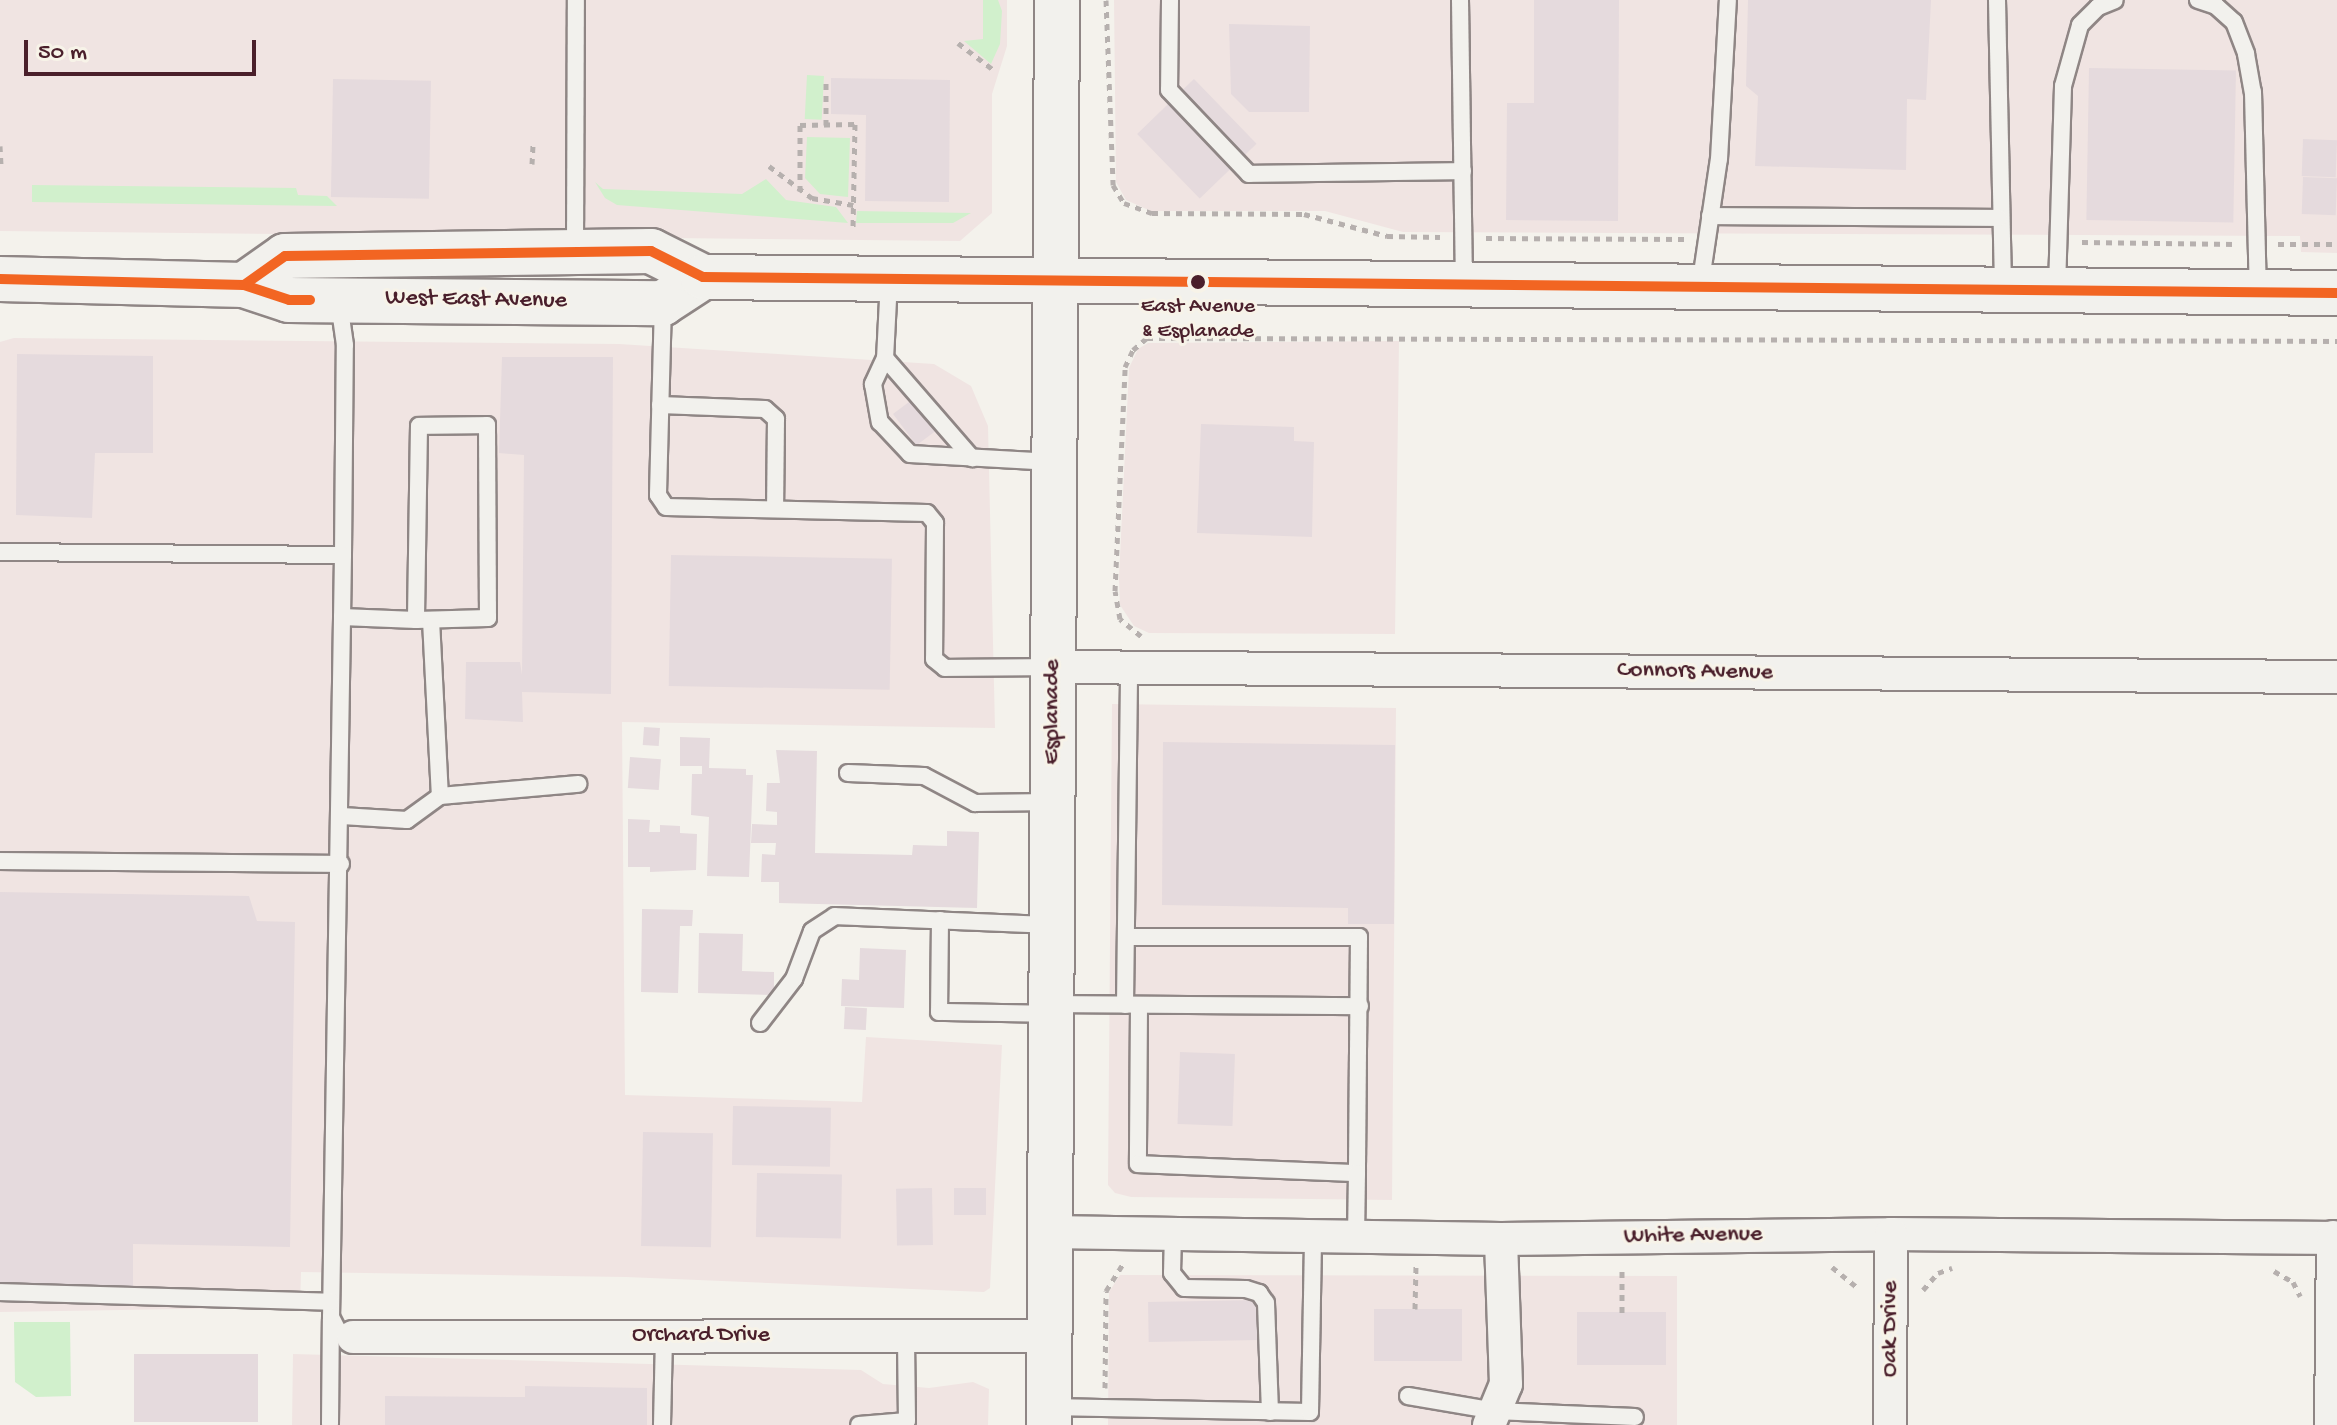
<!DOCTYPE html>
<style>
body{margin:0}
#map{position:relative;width:2337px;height:1425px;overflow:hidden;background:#f4f2ec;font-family:"Gochi Hand",sans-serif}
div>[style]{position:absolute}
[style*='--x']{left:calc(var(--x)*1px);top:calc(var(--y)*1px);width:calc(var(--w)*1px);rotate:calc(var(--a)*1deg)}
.built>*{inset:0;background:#f0e4e2}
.green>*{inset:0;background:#d1f0cc;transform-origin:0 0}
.building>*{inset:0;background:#e5dadd;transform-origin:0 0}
.path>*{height:5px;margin-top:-2.5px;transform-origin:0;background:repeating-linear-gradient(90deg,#b6b0ae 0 6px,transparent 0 12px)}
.roads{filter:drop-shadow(2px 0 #8f8685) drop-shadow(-2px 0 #8f8685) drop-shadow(0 2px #8f8685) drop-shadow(0 -2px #8f8685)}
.service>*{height:16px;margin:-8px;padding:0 8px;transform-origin:8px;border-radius:8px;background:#f2f1ed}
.minor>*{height:32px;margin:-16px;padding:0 16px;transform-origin:16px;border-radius:16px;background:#f2f1ed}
.secondary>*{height:44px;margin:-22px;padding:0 22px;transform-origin:22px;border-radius:22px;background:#f2f1ed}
.bus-1>*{height:10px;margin:-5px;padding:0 5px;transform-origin:5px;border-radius:5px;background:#f26522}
.dots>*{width:22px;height:22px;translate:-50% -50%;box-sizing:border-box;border:4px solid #f7f3e8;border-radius:50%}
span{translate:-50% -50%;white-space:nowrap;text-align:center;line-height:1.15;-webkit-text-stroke:6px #f7f3e8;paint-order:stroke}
.bus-label{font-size:22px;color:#4a1f2b}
.street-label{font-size:24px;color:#4a1f2b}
.scale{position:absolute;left:24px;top:40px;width:232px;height:36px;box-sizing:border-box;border:4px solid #4a1f2b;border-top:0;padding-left:10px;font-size:24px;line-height:28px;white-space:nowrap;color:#4a1f2b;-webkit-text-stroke:6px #f7f3e8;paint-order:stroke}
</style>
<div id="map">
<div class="built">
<div style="clip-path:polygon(0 0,1007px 0,1007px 46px,992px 94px,992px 213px,960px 241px,0 231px)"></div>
<div style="clip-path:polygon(1114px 0,2337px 0,2337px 253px,2301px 252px,2300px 236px,1403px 232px,1325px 211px,1151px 211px,1126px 200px,1116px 182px)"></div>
<div style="clip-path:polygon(14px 338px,619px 344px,934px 364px,971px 386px,988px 426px,995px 728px,622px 722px,625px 1095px,862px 1102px,866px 1037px,1002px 1045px,990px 1288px,984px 1292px,626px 1277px,301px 1272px,300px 1307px,0 1312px,0 342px)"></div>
<div style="clip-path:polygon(1399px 341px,1395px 634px,1149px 633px,1134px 626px,1120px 605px,1119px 578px,1129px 368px,1138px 349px,1148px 343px)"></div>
<div style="clip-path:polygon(1112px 704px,1396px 708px,1392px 1200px,1131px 1197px,1115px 1193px,1108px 1185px)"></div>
<div style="clip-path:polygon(1120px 1275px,1677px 1276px,1677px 1425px,1108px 1425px,1109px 1292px)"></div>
<div style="clip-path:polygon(293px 1354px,861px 1370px,883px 1384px,929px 1388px,973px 1382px,989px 1389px,988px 1425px,292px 1425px)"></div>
</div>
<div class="green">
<div style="clip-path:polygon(983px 0,998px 0,1002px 11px,1000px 44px,991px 64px,964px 41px,983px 39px)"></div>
<div style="left:807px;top:75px;width:17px;height:44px;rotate:3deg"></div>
<div style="clip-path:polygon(807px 137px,850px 138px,848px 197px,820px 194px,805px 178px)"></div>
<div style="clip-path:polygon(766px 179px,786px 200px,836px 207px,848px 223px,617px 205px,605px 198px,595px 182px,603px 189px,742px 194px)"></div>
<div style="clip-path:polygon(32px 185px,296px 188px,298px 195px,327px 196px,337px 206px,32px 202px)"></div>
<div style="clip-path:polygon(857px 211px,971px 213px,953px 223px,856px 223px)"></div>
<div style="clip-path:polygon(14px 1322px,70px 1322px,71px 1396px,36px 1397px,15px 1382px)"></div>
</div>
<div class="building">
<div style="clip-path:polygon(1534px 0,1619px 0,1618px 221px,1506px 220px,1507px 103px,1534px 103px)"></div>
<div style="clip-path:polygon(1748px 0,1931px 0,1926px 100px,1907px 99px,1906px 170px,1755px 166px,1758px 96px,1746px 86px)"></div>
<div style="clip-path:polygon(1229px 24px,1310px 26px,1309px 112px,1249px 112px,1231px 94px)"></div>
<div style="left:2089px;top:68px;width:147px;height:152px;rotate:1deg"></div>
<div style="clip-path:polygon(831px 78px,950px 80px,949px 202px,865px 201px,866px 115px,831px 114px)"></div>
<div style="left:333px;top:79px;width:98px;height:118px;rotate:1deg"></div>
<div style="left:1194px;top:79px;width:90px;height:79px;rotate:46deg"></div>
<div style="left:2303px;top:139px;width:34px;height:37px;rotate:2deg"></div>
<div style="left:2303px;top:177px;width:34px;height:37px;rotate:2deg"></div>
<div style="clip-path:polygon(17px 354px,153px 356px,153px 453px,95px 453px,92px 518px,16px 515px)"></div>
<div style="clip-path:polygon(502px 357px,613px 357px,611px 694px,522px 692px,523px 722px,465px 719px,466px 662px,520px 662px,522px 675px,524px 455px,499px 453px)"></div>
<div style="left:913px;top:399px;width:39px;height:25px;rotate:53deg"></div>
<div style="clip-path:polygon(1201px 424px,1294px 427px,1294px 441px,1314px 442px,1312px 537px,1197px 533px)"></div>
<div style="left:671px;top:555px;width:221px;height:131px;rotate:1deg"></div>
<div style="left:644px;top:727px;width:16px;height:18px;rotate:4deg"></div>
<div style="clip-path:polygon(680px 737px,710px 738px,709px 768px,746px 769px,746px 775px,753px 775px,749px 877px,707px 876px,709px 817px,691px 815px,692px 774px,702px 774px,702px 766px,680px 766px)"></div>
<div style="clip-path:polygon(1163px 742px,1395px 745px,1394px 924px,1348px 924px,1348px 908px,1162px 905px)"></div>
<div style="clip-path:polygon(776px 750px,817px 751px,815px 853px,912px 855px,913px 845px,947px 846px,947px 831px,979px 832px,977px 908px,779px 903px,779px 882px,761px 882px,762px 854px,775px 855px,776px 843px,751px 843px,752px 824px,777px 825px,777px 812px,766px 811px,767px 783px,780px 783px)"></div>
<div style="left:630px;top:757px;width:31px;height:31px;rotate:4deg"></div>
<div style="clip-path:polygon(628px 819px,650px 820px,649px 832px,660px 832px,660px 825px,680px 826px,680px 833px,697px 834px,696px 870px,650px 872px,650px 867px,628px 867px)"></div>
<div style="clip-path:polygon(0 892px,249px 896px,257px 921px,295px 922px,290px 1247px,133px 1244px,133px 1287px,0 1285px)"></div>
<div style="clip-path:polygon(642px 909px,693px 910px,692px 926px,680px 926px,678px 993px,641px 992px)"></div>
<div style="clip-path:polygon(699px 933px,743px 934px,742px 971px,774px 972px,774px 995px,698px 993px)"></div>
<div style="clip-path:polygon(860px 948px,906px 950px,904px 1008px,841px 1006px,842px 979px,859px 980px)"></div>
<div style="left:845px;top:1007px;width:22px;height:22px;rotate:3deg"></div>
<div style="left:1180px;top:1052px;width:55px;height:72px;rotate:2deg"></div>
<div style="left:733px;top:1106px;width:98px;height:59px;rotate:1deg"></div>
<div style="left:643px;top:1132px;width:70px;height:114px;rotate:1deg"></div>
<div style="left:757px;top:1173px;width:85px;height:64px;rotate:1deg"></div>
<div style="left:932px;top:1188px;width:57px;height:36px;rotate:89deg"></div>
<div style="left:954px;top:1188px;width:32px;height:27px"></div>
<div style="left:1258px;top:1300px;width:40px;height:110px;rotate:89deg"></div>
<div style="left:1462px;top:1309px;width:52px;height:88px;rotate:90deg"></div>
<div style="left:1666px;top:1312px;width:53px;height:89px;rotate:90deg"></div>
<div style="left:134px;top:1354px;width:124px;height:68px"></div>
<div style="clip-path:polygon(525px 1386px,647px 1388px,647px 1425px,385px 1425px,385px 1396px,525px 1397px)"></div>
</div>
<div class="path">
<div style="--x:1106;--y:0;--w:185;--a:87.8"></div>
<div style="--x:1113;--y:185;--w:21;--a:59"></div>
<div style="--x:1124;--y:203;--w:30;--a:20"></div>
<div style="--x:1152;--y:213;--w:152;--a:0.4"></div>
<div style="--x:1304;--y:214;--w:86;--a:14.8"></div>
<div style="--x:1387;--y:236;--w:53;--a:1.1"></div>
<div style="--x:958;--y:43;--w:46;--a:37.1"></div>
<div style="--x:826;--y:125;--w:47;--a:-90"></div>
<div style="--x:0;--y:146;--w:18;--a:87"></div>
<div style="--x:532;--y:164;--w:21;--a:-87"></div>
<div style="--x:769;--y:166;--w:54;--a:36.7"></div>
<div style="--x:812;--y:198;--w:42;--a:9.7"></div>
<div style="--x:800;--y:191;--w:66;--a:-90"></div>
<div style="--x:800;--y:125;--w:55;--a:-1"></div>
<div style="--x:855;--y:124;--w:105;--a:91.1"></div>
<div style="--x:1486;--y:238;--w:198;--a:0.3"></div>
<div style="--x:2082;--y:242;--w:154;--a:0.7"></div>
<div style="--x:2278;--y:244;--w:59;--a:0"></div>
<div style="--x:1141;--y:636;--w:27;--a:-141"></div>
<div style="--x:1120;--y:619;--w:28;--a:-100"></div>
<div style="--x:1115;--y:591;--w:224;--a:-87.4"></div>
<div style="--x:1125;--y:367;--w:19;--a:-65"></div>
<div style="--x:1133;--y:350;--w:18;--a:-41"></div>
<div style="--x:1147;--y:338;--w:1190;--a:0.14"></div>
<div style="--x:1832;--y:1267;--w:33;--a:39"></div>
<div style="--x:2274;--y:1271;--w:22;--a:30"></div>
<div style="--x:2293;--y:1282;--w:16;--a:63"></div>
<div style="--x:1923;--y:1290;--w:23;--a:-49"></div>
<div style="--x:1938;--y:1273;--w:15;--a:-20"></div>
<div style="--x:1415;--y:1309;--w:43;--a:-88.7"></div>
<div style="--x:1622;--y:1313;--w:46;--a:-90"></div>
<div style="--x:1105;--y:1388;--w:97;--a:-89.4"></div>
<div style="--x:1106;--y:1291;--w:32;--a:-58"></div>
</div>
<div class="roads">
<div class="service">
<div style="--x:1170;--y:0;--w:90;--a:90.6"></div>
<div style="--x:1169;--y:90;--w:116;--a:46.4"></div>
<div style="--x:1249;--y:174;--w:214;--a:-0.8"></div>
<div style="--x:1460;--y:0;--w:284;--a:89.2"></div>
<div style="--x:1997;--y:0;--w:286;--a:88.8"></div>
<div style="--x:2198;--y:0;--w:19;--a:18"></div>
<div style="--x:2216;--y:6;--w:24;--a:42"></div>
<div style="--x:2234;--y:22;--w:34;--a:69"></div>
<div style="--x:2246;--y:54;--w:39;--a:80"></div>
<div style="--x:2253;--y:92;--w:199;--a:88.6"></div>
<div style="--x:1710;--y:216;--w:289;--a:0.4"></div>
<div style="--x:575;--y:251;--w:251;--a:-89.8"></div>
<div style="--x:889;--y:280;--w:78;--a:92.9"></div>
<div style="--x:885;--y:358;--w:29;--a:115"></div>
<div style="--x:873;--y:384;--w:39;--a:80"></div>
<div style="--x:880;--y:422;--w:44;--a:46.8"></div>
<div style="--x:910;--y:454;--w:143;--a:3.2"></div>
<div style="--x:1700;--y:287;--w:129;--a:-81.6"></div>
<div style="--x:1719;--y:159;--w:159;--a:-86.8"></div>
<div style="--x:2057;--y:289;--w:203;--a:-88.3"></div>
<div style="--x:2063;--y:86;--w:63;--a:-74.4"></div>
<div style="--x:2080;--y:25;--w:25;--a:-45"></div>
<div style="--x:2098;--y:7;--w:18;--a:-22"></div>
<div style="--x:663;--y:303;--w:192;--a:91.5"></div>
<div style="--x:658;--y:495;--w:14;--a:56"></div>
<div style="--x:666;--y:507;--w:261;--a:1.3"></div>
<div style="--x:927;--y:513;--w:13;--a:51"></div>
<div style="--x:935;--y:523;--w:136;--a:90.4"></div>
<div style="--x:934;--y:659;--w:14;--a:39"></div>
<div style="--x:945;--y:668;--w:107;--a:-0.5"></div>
<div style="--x:885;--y:358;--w:133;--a:49"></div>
<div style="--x:660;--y:405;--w:105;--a:2.2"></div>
<div style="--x:765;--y:409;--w:15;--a:42"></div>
<div style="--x:776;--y:419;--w:90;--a:90.6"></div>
<div style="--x:0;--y:552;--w:343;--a:0.5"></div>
<div style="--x:343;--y:555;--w:210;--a:-89.5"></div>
<div style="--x:345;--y:345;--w:42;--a:-98.1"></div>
<div style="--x:343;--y:555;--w:762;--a:90.9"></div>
<div style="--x:331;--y:1317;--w:16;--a:63"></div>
<div style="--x:338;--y:1331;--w:16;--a:22"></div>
<div style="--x:342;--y:617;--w:74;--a:2.3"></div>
<div style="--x:416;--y:620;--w:72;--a:-1.6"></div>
<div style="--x:488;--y:618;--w:193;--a:-90.3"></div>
<div style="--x:487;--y:425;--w:68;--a:179.2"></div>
<div style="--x:419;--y:426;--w:194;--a:90.9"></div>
<div style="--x:431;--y:620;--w:176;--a:87.1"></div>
<div style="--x:440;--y:796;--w:139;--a:-5"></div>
<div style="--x:848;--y:773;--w:76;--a:2.3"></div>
<div style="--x:924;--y:776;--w:58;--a:27.9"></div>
<div style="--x:975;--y:803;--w:76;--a:-0.8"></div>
<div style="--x:342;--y:816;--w:65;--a:3.5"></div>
<div style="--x:407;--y:820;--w:41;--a:-36"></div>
<div style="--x:0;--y:861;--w:341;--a:0.5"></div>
<div style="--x:940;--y:920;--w:92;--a:90.6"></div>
<div style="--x:939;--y:1012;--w:111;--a:1"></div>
<div style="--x:1126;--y:937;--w:233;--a:0"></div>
<div style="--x:1359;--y:937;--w:236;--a:90.5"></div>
<div style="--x:1053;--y:1004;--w:307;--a:0.4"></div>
<div style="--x:1125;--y:1005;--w:337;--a:-89.3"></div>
<div style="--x:1139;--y:1006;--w:158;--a:90.4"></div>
<div style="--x:1138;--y:1164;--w:219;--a:2.4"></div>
<div style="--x:1357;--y:1173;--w:62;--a:90.9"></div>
<div style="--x:760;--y:1023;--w:56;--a:-52.3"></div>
<div style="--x:794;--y:979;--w:51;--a:-69.4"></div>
<div style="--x:812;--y:931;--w:27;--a:-33"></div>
<div style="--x:835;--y:916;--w:216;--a:2.4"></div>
<div style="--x:1173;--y:1233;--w:40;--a:91.4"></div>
<div style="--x:1172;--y:1273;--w:19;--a:51"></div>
<div style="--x:1184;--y:1288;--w:62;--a:0.9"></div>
<div style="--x:1246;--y:1289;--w:14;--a:17"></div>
<div style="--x:1259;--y:1293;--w:12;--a:55"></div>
<div style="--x:1266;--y:1303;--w:109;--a:87.9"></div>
<div style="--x:0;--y:1292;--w:331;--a:1.7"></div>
<div style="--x:1408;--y:1396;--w:88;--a:9.8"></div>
<div style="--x:1495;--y:1411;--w:140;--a:2.5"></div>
<div style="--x:1050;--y:1407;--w:260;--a:1.1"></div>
<div style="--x:1310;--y:1412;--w:177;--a:-89"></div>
<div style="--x:330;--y:1424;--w:105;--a:-89.5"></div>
<div style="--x:662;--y:1425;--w:89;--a:-88.7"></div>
<div style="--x:859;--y:1425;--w:48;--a:-4.8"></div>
<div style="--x:907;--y:1421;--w:85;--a:-90.7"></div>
</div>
<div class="minor">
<div style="--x:1054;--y:667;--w:1283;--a:0.45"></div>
<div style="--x:1050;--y:1232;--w:451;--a:0.9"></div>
<div style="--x:1501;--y:1239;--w:390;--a:-0.7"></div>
<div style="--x:1891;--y:1234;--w:446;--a:0.5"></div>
<div style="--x:353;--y:1337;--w:697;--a:-0.08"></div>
<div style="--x:1489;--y:1425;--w:44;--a:-67.5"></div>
<div style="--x:1506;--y:1384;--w:145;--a:-92"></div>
<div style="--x:1890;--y:1425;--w:191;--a:-89.7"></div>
<div style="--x:2331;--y:1425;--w:188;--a:-89.4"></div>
</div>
<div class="secondary">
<div style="--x:0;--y:279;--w:244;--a:1.4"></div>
<div style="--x:244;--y:285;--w:47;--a:18.4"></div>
<div style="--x:289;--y:300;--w:374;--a:0.5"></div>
<div style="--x:663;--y:303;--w:48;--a:-33"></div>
<div style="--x:244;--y:285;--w:50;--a:-35.3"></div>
<div style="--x:285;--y:256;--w:366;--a:-0.8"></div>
<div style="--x:651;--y:251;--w:58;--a:26.6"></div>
<div style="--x:703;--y:277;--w:1634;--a:0.56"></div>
<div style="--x:1049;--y:1425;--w:1425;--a:-89.68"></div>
</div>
</div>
<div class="bus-1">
<div style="--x:0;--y:279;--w:244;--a:1.4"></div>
<div style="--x:244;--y:285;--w:47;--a:18.4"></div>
<div style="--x:289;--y:300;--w:21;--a:0"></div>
<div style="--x:244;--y:285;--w:50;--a:-35.3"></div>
<div style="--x:285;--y:256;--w:366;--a:-0.8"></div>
<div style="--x:651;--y:251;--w:58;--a:26.6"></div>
<div style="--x:703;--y:277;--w:1634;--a:0.56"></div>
</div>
<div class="dots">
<div style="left:1198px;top:282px;background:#4a1f2b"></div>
</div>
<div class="bus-label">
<span style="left:1198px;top:320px">East Avenue<br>&amp; Esplanade</span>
</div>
<div class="street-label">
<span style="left:476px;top:300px;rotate:1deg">West East Avenue</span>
<span style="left:1695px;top:672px;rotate:1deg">Connors Avenue</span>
<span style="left:1053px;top:712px;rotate:-90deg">Esplanade</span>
<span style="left:1693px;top:1236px;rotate:-1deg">White Avenue</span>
<span style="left:1891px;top:1329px;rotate:-90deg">Oak Drive</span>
<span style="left:701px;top:1336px">Orchard Drive</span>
</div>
<div class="scale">50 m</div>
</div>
